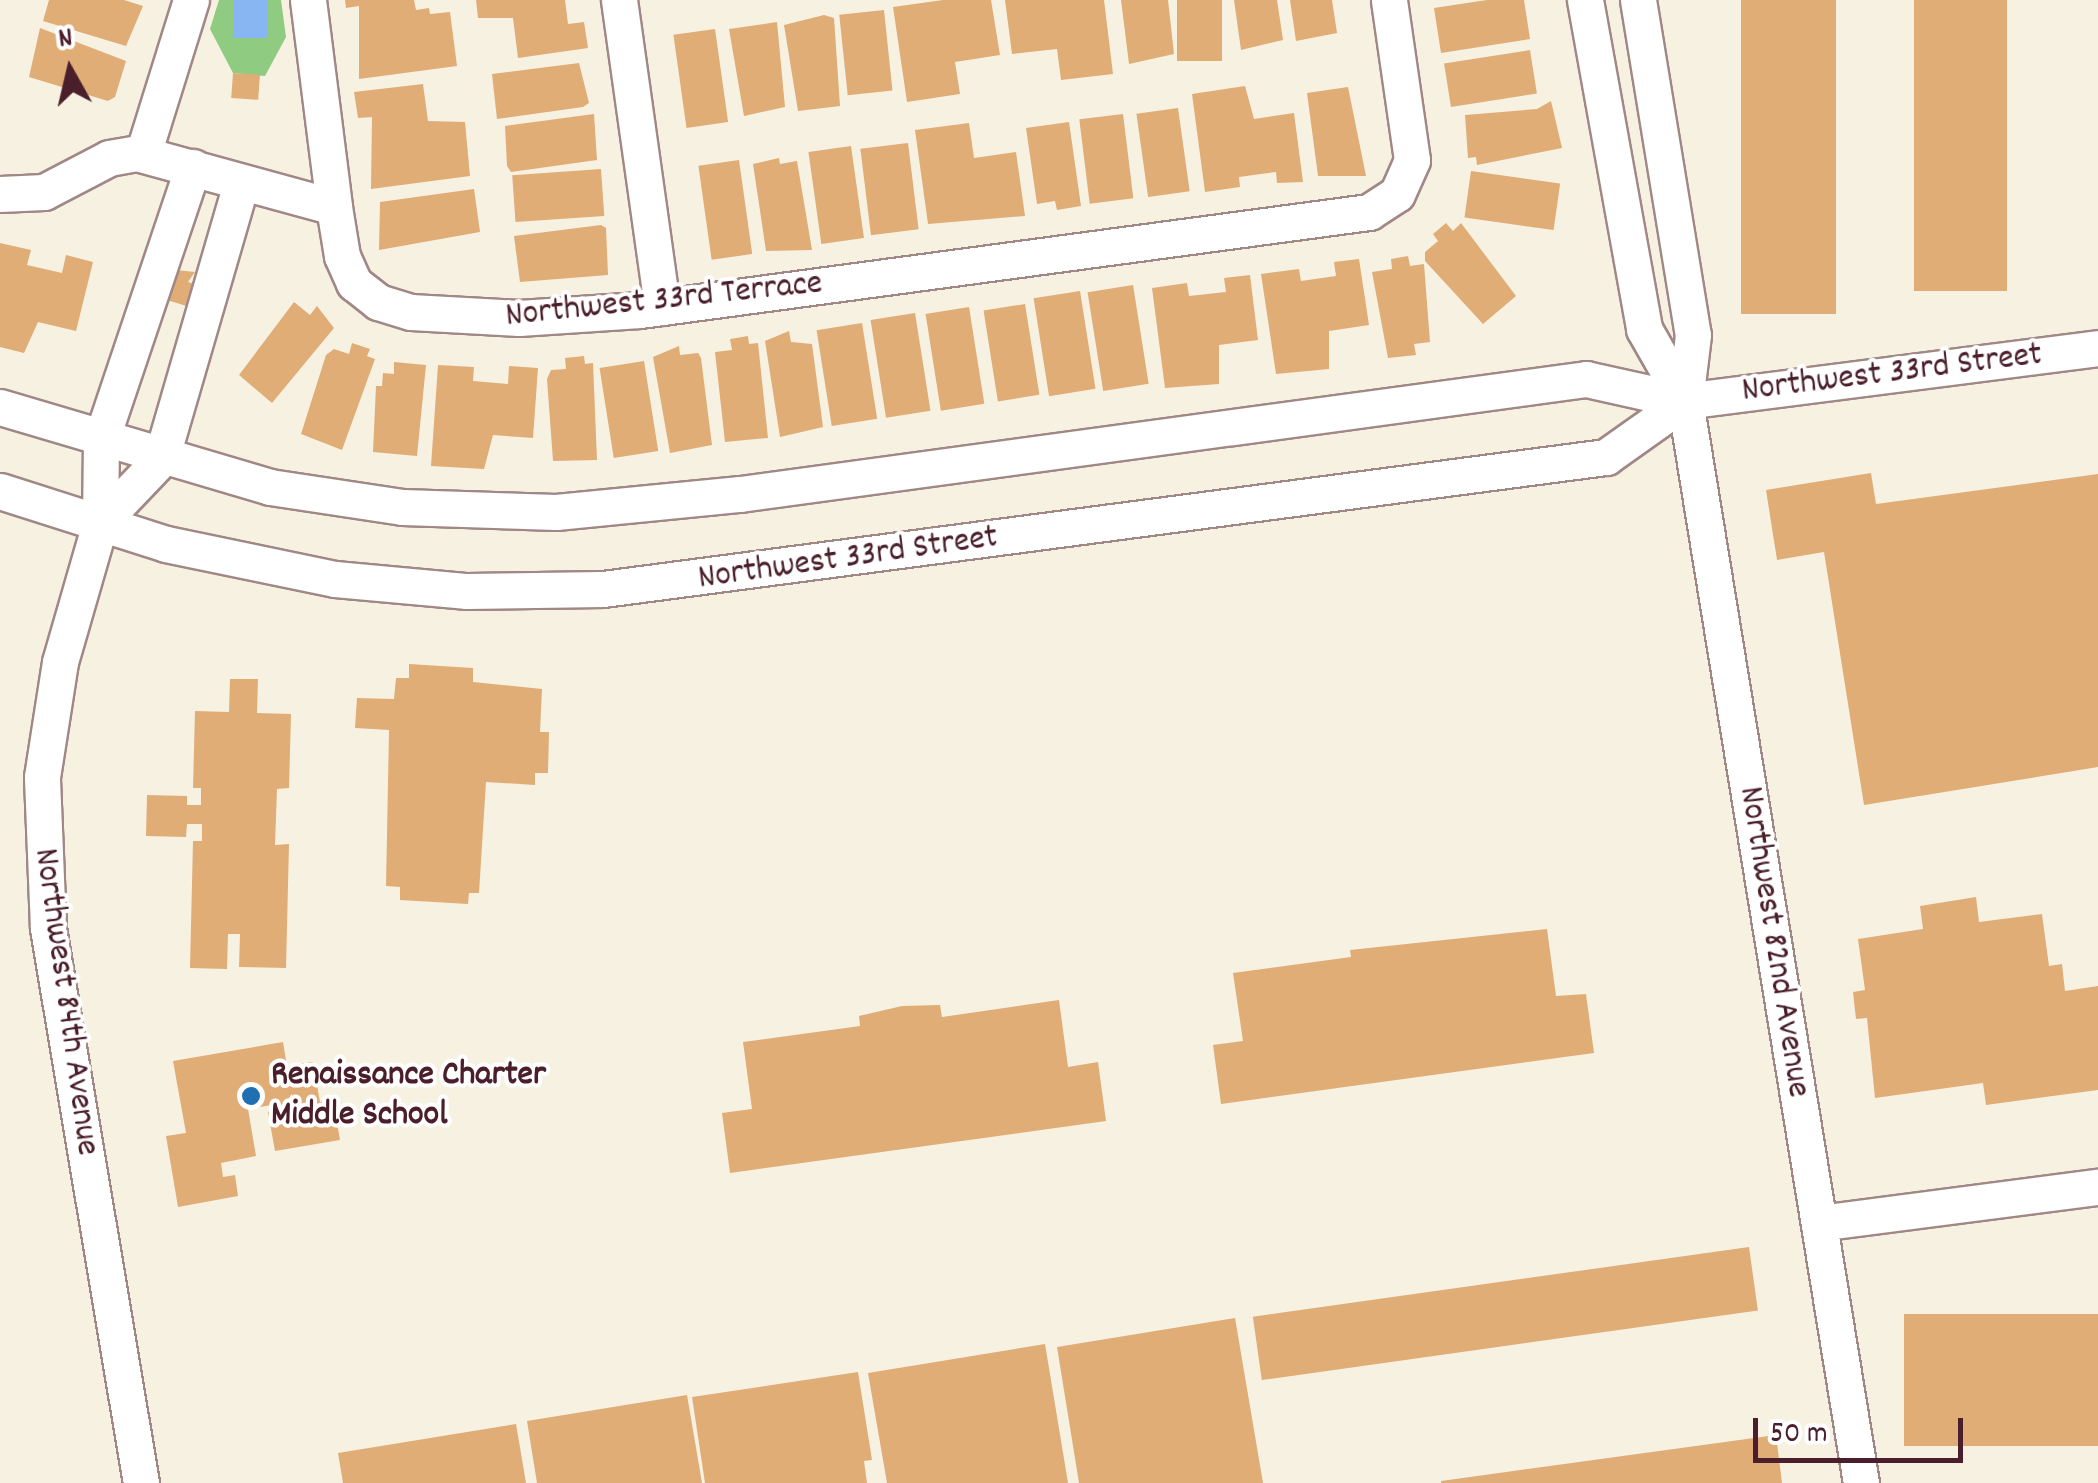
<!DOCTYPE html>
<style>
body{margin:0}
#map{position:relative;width:2098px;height:1483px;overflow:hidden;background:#f7f1e2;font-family:Dekko,sans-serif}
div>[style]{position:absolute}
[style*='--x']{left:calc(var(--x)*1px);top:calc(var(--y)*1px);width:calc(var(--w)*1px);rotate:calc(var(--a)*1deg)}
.green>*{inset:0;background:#8fcb80}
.water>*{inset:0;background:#87b6f2;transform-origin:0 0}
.building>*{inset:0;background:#e0ad76;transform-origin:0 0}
.roads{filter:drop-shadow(2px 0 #a08886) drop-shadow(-2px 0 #a08886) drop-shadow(0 2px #a08886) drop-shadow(0 -2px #a08886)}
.minor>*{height:35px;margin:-17.5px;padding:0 17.5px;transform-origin:17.5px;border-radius:17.5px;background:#fff}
.dots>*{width:28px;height:28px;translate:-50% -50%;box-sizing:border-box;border:5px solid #fff;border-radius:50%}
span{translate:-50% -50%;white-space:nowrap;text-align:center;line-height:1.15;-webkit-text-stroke:8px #fff;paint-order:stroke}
.street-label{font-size:35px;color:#4a1f2b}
.poi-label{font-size:35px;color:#4a1f2b;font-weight:700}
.left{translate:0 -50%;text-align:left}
.north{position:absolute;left:20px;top:20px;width:100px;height:100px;-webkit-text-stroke:8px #fff;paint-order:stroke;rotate:352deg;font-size:28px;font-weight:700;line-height:40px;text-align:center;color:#4a1f2b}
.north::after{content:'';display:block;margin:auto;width:35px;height:45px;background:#4a1f2b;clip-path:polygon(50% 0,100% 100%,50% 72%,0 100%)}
.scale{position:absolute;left:1753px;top:1418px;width:210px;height:45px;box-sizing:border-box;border:5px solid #4a1f2b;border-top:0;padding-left:12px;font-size:30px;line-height:35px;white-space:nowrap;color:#4a1f2b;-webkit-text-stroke:8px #fff;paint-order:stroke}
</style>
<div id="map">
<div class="green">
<div style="clip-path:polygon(219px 0,281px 0,286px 37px,265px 76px,233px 73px,210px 29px)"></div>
</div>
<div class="water">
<div style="left:233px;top:0;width:35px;height:38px"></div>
</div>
<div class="building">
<div style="clip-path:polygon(49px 0,124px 0,143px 6px,126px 46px,43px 21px)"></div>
<div style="clip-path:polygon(345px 0,414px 0,416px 10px,429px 8px,430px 14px,450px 12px,457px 66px,359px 79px,359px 6px,346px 8px)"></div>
<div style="clip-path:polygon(476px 0,565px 0,568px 24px,584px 22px,588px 48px,518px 58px,513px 18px,478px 18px)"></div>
<div style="clip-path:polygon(943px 0,991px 0,1000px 55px,955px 62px,960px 94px,907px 102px,893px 7px)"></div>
<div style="clip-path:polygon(1005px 0,1104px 0,1113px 74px,1061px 80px,1057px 49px,1012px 54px)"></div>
<div style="clip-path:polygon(1121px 0,1168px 0,1174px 54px,1129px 64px)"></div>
<div style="left:1177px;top:0;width:45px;height:61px"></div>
<div style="clip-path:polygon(1234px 0,1277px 0,1283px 40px,1241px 50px)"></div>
<div style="clip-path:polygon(1290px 0,1332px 0,1337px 33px,1296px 41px)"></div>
<div style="clip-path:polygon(1487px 0,1524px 0,1530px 39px,1441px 53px,1434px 8px)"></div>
<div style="left:1741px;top:0;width:95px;height:314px"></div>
<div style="left:1914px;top:0;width:93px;height:291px"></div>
<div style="left:884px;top:10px;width:81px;height:45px;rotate:84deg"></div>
<div style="clip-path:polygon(824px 15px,834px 18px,840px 106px,798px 111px,784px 25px)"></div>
<div style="clip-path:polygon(777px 22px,785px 107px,744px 116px,729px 29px)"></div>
<div style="clip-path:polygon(40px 28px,126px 61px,115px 97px,108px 101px,29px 77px)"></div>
<div style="left:715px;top:29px;width:94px;height:42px;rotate:82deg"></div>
<div style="left:1530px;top:50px;width:44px;height:87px;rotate:81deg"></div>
<div style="clip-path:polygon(579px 63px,589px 103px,583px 107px,497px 119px,492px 74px)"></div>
<div style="left:233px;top:73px;width:27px;height:25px;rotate:4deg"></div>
<div style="clip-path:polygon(423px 84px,428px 121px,465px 122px,470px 176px,371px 189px,372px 117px,358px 118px,354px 92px)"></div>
<div style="clip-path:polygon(1245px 86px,1254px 119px,1294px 113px,1303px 182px,1277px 183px,1276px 172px,1239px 177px,1240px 187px,1205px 192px,1192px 94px)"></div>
<div style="clip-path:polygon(1348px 87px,1366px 176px,1318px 176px,1307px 93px)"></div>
<div style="clip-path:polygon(1551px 101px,1562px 148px,1477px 165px,1476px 157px,1468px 158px,1465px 115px,1537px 109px)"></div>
<div style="left:1178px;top:108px;width:84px;height:42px;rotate:82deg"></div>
<div style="clip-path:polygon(594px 114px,597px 160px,511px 172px,507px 166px,505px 126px)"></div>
<div style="left:1123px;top:114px;width:85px;height:44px;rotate:83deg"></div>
<div style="clip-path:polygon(1069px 122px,1081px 206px,1057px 210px,1055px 201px,1037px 204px,1026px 128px)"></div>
<div style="clip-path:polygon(969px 123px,974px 158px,1016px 152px,1025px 216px,928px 224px,915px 130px)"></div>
<div style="left:908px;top:143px;width:87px;height:48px;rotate:83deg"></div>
<div style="left:851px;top:146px;width:93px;height:43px;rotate:82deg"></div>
<div style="clip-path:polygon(779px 158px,780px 164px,797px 161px,812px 250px,766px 251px,753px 164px)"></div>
<div style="left:739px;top:160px;width:95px;height:41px;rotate:82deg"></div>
<div style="left:601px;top:169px;width:47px;height:89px;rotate:86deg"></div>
<div style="left:1471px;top:171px;width:90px;height:47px;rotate:8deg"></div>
<div style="clip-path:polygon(474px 189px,480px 232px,379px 250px,380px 202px)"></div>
<div style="clip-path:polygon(1446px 223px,1453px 231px,1461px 223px,1516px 296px,1483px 324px,1425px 261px,1425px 252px,1438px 241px,1433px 234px)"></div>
<div style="clip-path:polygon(601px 225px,606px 228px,608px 275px,520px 282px,514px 236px)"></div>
<div style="clip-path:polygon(0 243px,31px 250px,27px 265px,62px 273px,66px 255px,93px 262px,76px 331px,38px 322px,24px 353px,0 347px)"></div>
<div style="clip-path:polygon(1408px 256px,1410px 266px,1424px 264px,1430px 342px,1414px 344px,1416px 355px,1388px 358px,1372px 272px,1392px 269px,1391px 259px)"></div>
<div style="clip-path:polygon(1359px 259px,1369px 325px,1329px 331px,1329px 369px,1276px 374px,1261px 274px,1299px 269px,1301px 281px,1336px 276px,1334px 262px)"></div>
<div style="clip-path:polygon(176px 270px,195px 272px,188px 282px,198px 285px,190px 307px,160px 298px)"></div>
<div style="clip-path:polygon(1250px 275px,1258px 340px,1219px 345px,1219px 384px,1165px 388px,1152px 288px,1187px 283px,1189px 296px,1226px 292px,1224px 278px)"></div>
<div style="left:1133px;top:285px;width:100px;height:46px;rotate:81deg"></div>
<div style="left:1080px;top:291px;width:99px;height:47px;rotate:81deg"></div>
<div style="clip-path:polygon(294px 302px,310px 315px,317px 306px,334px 328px,272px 403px,239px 375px)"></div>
<div style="left:1025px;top:304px;width:92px;height:42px;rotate:81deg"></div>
<div style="left:969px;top:307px;width:98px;height:44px;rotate:81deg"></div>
<div style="left:915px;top:313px;width:99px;height:45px;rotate:81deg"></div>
<div style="left:862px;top:323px;width:97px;height:46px;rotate:81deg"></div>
<div style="clip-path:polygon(789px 331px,791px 342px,812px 344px,823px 427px,780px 437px,765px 341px)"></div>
<div style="clip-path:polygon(748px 336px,749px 344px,758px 343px,768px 438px,725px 442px,715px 352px,732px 350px,730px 339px)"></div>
<div style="clip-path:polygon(352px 343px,370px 349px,367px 356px,375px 359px,342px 450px,301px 434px,326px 355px,334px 349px,349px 354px)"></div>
<div style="clip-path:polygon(679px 346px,680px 355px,698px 353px,701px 358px,712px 445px,670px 453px,653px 357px)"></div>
<div style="clip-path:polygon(584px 356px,585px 364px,593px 363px,597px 460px,553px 461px,547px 379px,551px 370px,566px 369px,565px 358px)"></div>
<div style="left:644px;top:361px;width:91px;height:45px;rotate:81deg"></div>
<div style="clip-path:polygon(394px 362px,426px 365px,417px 456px,373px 452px,376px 386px,382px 386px,383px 373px,394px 374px)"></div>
<div style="clip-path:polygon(438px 365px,474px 367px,473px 381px,508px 384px,509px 366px,538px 368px,533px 438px,493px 435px,484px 469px,431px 466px)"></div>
<div style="clip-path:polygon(1871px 473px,1876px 504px,2098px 474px,2098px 767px,1864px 805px,1824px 552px,1777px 560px,1766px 490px)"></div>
<div style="clip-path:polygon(409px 664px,473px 668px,473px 682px,542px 689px,540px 732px,549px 732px,548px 773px,535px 773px,535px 785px,486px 782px,479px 893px,469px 893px,468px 904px,400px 900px,400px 887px,386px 886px,389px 730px,355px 728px,357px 698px,394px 699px,396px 678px,409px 678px)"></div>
<div style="clip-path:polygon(230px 679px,258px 679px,257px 713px,291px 714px,289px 788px,277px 789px,275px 845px,289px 844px,286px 968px,239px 967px,240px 934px,228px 934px,227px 969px,190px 968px,193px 841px,202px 841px,202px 824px,187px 824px,186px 837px,146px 836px,147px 795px,187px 796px,187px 805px,201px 805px,201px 788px,193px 788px,195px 711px,229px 712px)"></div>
<div style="clip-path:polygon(1976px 897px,1979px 922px,2042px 914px,2049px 966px,2062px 964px,2065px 991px,2098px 986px,2098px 1090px,1986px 1105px,1983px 1083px,1875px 1098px,1867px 1018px,1856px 1019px,1853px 992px,1865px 990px,1858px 939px,1923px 929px,1920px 906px)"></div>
<div style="clip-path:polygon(1547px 929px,1556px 996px,1586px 994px,1594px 1053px,1221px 1104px,1213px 1045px,1243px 1041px,1233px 973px,1351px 957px,1350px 950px)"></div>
<div style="clip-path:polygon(1059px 1000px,1068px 1067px,1098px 1062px,1106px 1121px,730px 1173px,722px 1113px,752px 1109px,743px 1042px,860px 1026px,859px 1016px,902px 1006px,940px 1005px,942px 1017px)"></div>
<div style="clip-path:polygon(283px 1042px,287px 1066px,313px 1062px,320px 1102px,333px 1100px,340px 1140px,275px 1151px,268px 1112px,277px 1104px,248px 1109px,256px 1156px,221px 1163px,223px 1177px,235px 1175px,238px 1196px,178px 1207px,166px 1136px,186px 1133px,173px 1061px)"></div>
<div style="left:1749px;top:1247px;width:64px;height:501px;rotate:82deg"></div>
<div style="left:2098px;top:1314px;width:132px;height:194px;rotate:90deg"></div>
<div style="clip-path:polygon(1235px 1318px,1263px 1483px,1079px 1483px,1057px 1347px)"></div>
<div style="clip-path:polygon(1045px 1344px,1068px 1483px,887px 1483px,868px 1373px)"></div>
<div style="clip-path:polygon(858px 1372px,872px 1460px,864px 1461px,867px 1483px,705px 1483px,692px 1397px)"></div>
<div style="clip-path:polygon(687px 1395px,702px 1483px,537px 1483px,527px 1421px)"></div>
<div style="clip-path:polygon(516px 1424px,526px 1483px,343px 1483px,338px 1453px)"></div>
<div style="clip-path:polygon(1776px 1435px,1782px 1483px,1441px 1483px,1441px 1481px)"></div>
</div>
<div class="roads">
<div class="minor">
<div style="--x:308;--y:0;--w:209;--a:82.8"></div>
<div style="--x:334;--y:207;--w:50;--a:80.7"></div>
<div style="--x:342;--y:256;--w:30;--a:66"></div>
<div style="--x:354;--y:283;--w:31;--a:38"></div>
<div style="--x:378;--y:302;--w:34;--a:17"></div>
<div style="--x:411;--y:312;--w:108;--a:3.2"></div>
<div style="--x:519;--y:318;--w:121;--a:-3.8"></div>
<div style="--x:640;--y:310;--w:736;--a:-7.66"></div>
<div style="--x:1369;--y:212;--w:33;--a:-33"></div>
<div style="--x:1397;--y:194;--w:37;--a:-66"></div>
<div style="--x:1412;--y:160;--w:162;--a:-98.2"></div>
<div style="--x:619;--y:0;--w:310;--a:82"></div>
<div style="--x:1585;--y:0;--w:334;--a:79.8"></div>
<div style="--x:1644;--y:329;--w:83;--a:60.3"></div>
<div style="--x:1638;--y:0;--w:339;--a:80.7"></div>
<div style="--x:1693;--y:335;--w:66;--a:96.9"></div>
<div style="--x:1685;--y:401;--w:1096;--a:80.76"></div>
<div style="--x:143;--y:154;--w:161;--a:-72.7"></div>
<div style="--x:0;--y:194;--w:44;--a:-2.6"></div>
<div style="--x:44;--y:192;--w:73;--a:-27.6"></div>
<div style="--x:109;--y:158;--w:28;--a:-10"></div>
<div style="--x:137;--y:153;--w:204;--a:15.3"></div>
<div style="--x:0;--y:407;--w:282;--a:16.5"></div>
<div style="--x:270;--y:487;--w:134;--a:8.6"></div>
<div style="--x:402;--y:507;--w:154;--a:1.9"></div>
<div style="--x:556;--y:512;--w:185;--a:-5.6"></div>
<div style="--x:740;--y:494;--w:854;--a:-7.74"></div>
<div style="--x:1586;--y:379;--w:101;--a:12.5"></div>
<div style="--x:1685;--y:401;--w:416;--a:-7.3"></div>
<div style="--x:0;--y:491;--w:174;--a:17.7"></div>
<div style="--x:166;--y:544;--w:173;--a:11.7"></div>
<div style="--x:335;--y:579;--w:133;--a:5.2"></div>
<div style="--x:467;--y:591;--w:136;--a:-0.8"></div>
<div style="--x:603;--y:589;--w:1012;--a:-7.5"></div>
<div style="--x:1606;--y:457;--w:97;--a:-35.3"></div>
<div style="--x:100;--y:523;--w:88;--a:-46.4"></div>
<div style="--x:161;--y:459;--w:287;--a:-73.8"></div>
<div style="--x:1819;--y:1223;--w:281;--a:-7.4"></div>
<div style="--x:141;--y:1483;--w:563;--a:-99.51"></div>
<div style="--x:48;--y:928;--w:151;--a:-92.3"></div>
<div style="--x:42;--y:777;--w:116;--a:-81.1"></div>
<div style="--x:60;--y:662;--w:145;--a:-73.9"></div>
<div style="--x:100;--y:523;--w:83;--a:-89.3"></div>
<div style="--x:101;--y:440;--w:288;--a:-71.4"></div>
</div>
</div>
<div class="dots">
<div style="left:251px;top:1096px;background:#1f6fb2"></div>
</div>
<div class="street-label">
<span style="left:664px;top:301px;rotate:-6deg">Northwest 33rd Terrace</span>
<span style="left:1892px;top:374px;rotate:-7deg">Northwest 33rd Street</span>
<span style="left:848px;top:559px;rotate:-8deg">Northwest 33rd Street</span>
<span style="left:1773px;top:942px;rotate:81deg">Northwest 82nd Avenue</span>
<span style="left:65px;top:1002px;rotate:82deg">Northwest 84th Avenue</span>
</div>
<div class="poi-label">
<span class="left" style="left:271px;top:1096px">Renaissance Charter<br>Middle School</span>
</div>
<div class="north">N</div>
<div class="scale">50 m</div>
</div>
